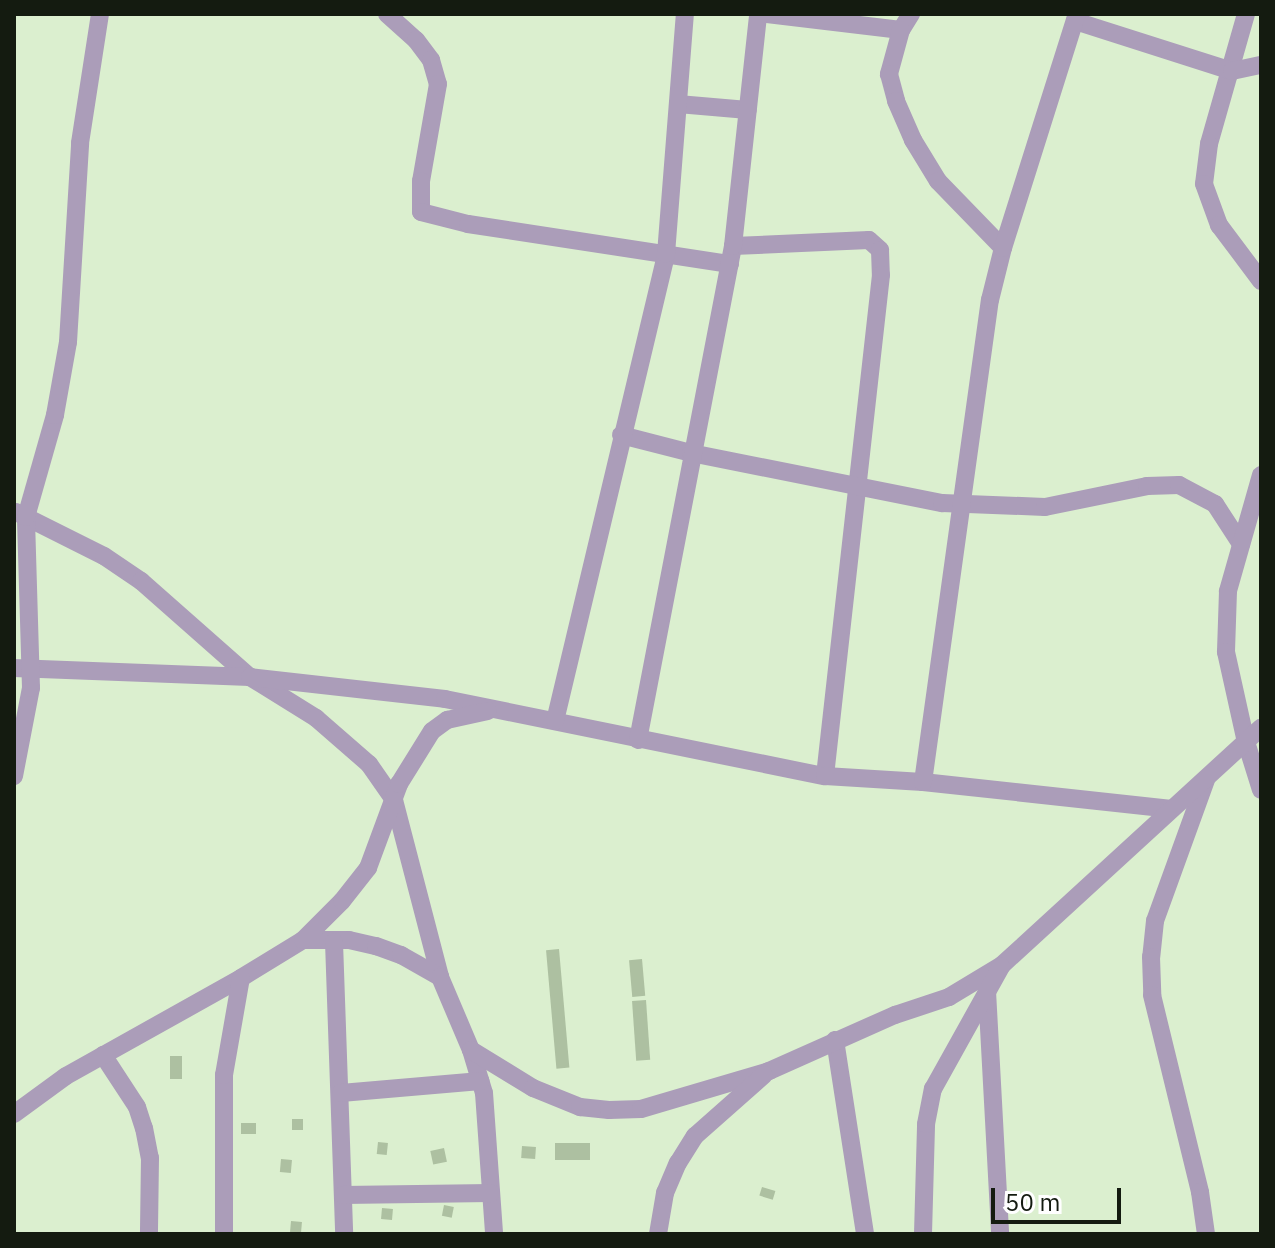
<!DOCTYPE html>
<style>
body{margin:0}
#map{position:relative;width:1275px;height:1248px;overflow:hidden;background:#dbefcf;font-family:"IBM Plex Sans",sans-serif}
div>[style]{position:absolute}
[style*='--x']{left:calc(var(--x)*1px);top:calc(var(--y)*1px);width:calc(var(--w)*1px);rotate:calc(var(--a)*1deg)}
.building>*{inset:0;background:#adc0a1;transform-origin:0 0}
.street>*{height:18px;margin:-9px;padding:0 9px;transform-origin:9px;border-radius:9px;background:#ab9db9}
span{translate:-50% -50%;white-space:nowrap;text-align:center;line-height:1.15;-webkit-text-stroke:6px #fff;paint-order:stroke}
.frame{position:absolute;inset:0;border:16px solid #141b10;pointer-events:none}
.scale{position:absolute;left:991px;top:1188px;width:130px;height:36px;box-sizing:border-box;border:4px solid #141b10;border-top:0;padding-left:10px;font-size:24px;line-height:28px;white-space:nowrap;color:#141b10;-webkit-text-stroke:6px #fff;paint-order:stroke}
</style>
<div id="map">
<div class="building">
<div style="left:559px;top:949px;width:119px;height:13px;rotate:85deg"></div>
<div style="left:642px;top:959px;width:37px;height:13px;rotate:85deg"></div>
<div style="left:646px;top:1000px;width:60px;height:14px;rotate:86deg"></div>
<div style="left:170px;top:1056px;width:12px;height:23px"></div>
<div style="left:292px;top:1119px;width:11px;height:11px"></div>
<div style="left:256px;top:1123px;width:11px;height:15px;rotate:90deg"></div>
<div style="left:378px;top:1142px;width:10px;height:12px;rotate:6deg"></div>
<div style="left:555px;top:1143px;width:35px;height:17px"></div>
<div style="left:522px;top:1146px;width:14px;height:12px;rotate:4deg"></div>
<div style="left:444px;top:1148px;width:14px;height:14px;rotate:78deg"></div>
<div style="left:281px;top:1159px;width:11px;height:13px;rotate:5deg"></div>
<div style="left:762px;top:1187px;width:14px;height:9px;rotate:17deg"></div>
<div style="left:444px;top:1205px;width:10px;height:11px;rotate:11deg"></div>
<div style="left:382px;top:1208px;width:11px;height:11px;rotate:5deg"></div>
<div style="left:291px;top:1221px;width:11px;height:11px;rotate:5deg"></div>
</div>
<div class="street">
<div style="--x:387;--y:14;--w:39;--a:42"></div>
<div style="--x:416;--y:40;--w:25;--a:53"></div>
<div style="--x:431;--y:60;--w:25;--a:74"></div>
<div style="--x:438;--y:84;--w:98;--a:99.9"></div>
<div style="--x:421;--y:181;--w:31;--a:90"></div>
<div style="--x:421;--y:212;--w:49;--a:14.3"></div>
<div style="--x:468;--y:224;--w:265;--a:8.7"></div>
<div style="--x:767;--y:14;--w:135;--a:6.8"></div>
<div style="--x:911;--y:14;--w:19;--a:122"></div>
<div style="--x:901;--y:30;--w:46;--a:105.3"></div>
<div style="--x:889;--y:74;--w:28;--a:75"></div>
<div style="--x:896;--y:101;--w:43;--a:66.4"></div>
<div style="--x:913;--y:140;--w:48;--a:58.6"></div>
<div style="--x:938;--y:181;--w:93;--a:45.9"></div>
<div style="--x:1246;--y:14;--w:135;--a:105.9"></div>
<div style="--x:1209;--y:144;--w:40;--a:97.1"></div>
<div style="--x:1204;--y:184;--w:44;--a:69.9"></div>
<div style="--x:1219;--y:225;--w:70;--a:53.1"></div>
<div style="--x:1075;--y:21;--w:165;--a:17.7"></div>
<div style="--x:1232;--y:71;--w:30;--a:-12"></div>
<div style="--x:678;--y:104;--w:70;--a:4.9"></div>
<div style="--x:733;--y:246;--w:136;--a:-2.5"></div>
<div style="--x:869;--y:240;--w:15;--a:42"></div>
<div style="--x:880;--y:250;--w:25;--a:88"></div>
<div style="--x:881;--y:275;--w:504;--a:96.38"></div>
<div style="--x:621;--y:435;--w:72;--a:14.4"></div>
<div style="--x:691;--y:453;--w:256;--a:11.3"></div>
<div style="--x:942;--y:503;--w:103;--a:2.2"></div>
<div style="--x:1045;--y:507;--w:104;--a:-11.6"></div>
<div style="--x:1147;--y:486;--w:32;--a:-2"></div>
<div style="--x:1179;--y:485;--w:41;--a:27.8"></div>
<div style="--x:1215;--y:504;--w:48;--a:57"></div>
<div style="--x:1261;--y:475;--w:121;--a:105.9"></div>
<div style="--x:1228;--y:591;--w:61;--a:91.9"></div>
<div style="--x:1226;--y:652;--w:92;--a:77.5"></div>
<div style="--x:1246;--y:742;--w:50;--a:72.6"></div>
<div style="--x:16;--y:512;--w:98;--a:26.6"></div>
<div style="--x:104;--y:556;--w:45;--a:34"></div>
<div style="--x:141;--y:581;--w:145;--a:41.4"></div>
<div style="--x:250;--y:677;--w:78;--a:31.8"></div>
<div style="--x:316;--y:718;--w:70;--a:41"></div>
<div style="--x:369;--y:764;--w:44;--a:55.2"></div>
<div style="--x:394;--y:800;--w:183;--a:75.4"></div>
<div style="--x:14;--y:668;--w:236;--a:2.2"></div>
<div style="--x:250;--y:677;--w:196;--a:6.4"></div>
<div style="--x:445;--y:699;--w:388;--a:11.5"></div>
<div style="--x:825;--y:776;--w:98;--a:3.5"></div>
<div style="--x:923;--y:782;--w:250;--a:6.2"></div>
<div style="--x:555;--y:721;--w:480;--a:-76.6"></div>
<div style="--x:666;--y:254;--w:241;--a:-85.5"></div>
<div style="--x:638;--y:740;--w:503;--a:-79.11"></div>
<div style="--x:733;--y:246;--w:233;--a:-83.8"></div>
<div style="--x:14;--y:776;--w:90;--a:-79.1"></div>
<div style="--x:31;--y:688;--w:171;--a:-91.7"></div>
<div style="--x:26;--y:517;--w:106;--a:-74.1"></div>
<div style="--x:55;--y:415;--w:74;--a:-79.9"></div>
<div style="--x:68;--y:342;--w:199;--a:-86.5"></div>
<div style="--x:80;--y:143;--w:131;--a:-81.2"></div>
<div style="--x:1206;--y:780;--w:150;--a:109.9"></div>
<div style="--x:1155;--y:921;--w:36;--a:96"></div>
<div style="--x:1151;--y:957;--w:38;--a:88"></div>
<div style="--x:1152;--y:995;--w:203;--a:76.3"></div>
<div style="--x:1200;--y:1192;--w:42;--a:81.9"></div>
<div style="--x:923;--y:782;--w:487;--a:-82.1"></div>
<div style="--x:990;--y:300;--w:54;--a:-76"></div>
<div style="--x:1003;--y:248;--w:245;--a:-72.5"></div>
<div style="--x:303;--y:940;--w:46;--a:0"></div>
<div style="--x:349;--y:940;--w:28;--a:13"></div>
<div style="--x:376;--y:946;--w:27;--a:20"></div>
<div style="--x:401;--y:955;--w:45;--a:29.4"></div>
<div style="--x:440;--y:977;--w:79;--a:67"></div>
<div style="--x:471;--y:1050;--w:45;--a:73.2"></div>
<div style="--x:484;--y:1093;--w:141;--a:85.9"></div>
<div style="--x:334;--y:942;--w:292;--a:88"></div>
<div style="--x:987;--y:991;--w:243;--a:86.9"></div>
<div style="--x:835;--y:1040;--w:196;--a:81.2"></div>
<div style="--x:471;--y:1050;--w:73;--a:31.5"></div>
<div style="--x:533;--y:1088;--w:51;--a:22"></div>
<div style="--x:580;--y:1107;--w:29;--a:6"></div>
<div style="--x:609;--y:1110;--w:32;--a:-2"></div>
<div style="--x:641;--y:1109;--w:134;--a:-16.5"></div>
<div style="--x:769;--y:1071;--w:138;--a:-24"></div>
<div style="--x:895;--y:1015;--w:57;--a:-18.4"></div>
<div style="--x:949;--y:997;--w:62;--a:-31.1"></div>
<div style="--x:1002;--y:965;--w:351;--a:-42.5"></div>
<div style="--x:103;--y:1055;--w:62;--a:56.8"></div>
<div style="--x:137;--y:1107;--w:22;--a:72"></div>
<div style="--x:144;--y:1128;--w:31;--a:79"></div>
<div style="--x:150;--y:1158;--w:76;--a:90.8"></div>
<div style="--x:341;--y:1093;--w:140;--a:-4.9"></div>
<div style="--x:14;--y:1114;--w:64;--a:-36.2"></div>
<div style="--x:66;--y:1076;--w:201;--a:-29.2"></div>
<div style="--x:241;--y:978;--w:73;--a:-31.5"></div>
<div style="--x:303;--y:940;--w:55;--a:-45"></div>
<div style="--x:342;--y:901;--w:42;--a:-51.8"></div>
<div style="--x:368;--y:868;--w:90;--a:-69.7"></div>
<div style="--x:399;--y:784;--w:62;--a:-58.1"></div>
<div style="--x:432;--y:731;--w:19;--a:-36"></div>
<div style="--x:447;--y:720;--w:42;--a:-12.4"></div>
<div style="--x:343;--y:1195;--w:148;--a:-0.8"></div>
<div style="--x:224;--y:1234;--w:159;--a:-90"></div>
<div style="--x:224;--y:1075;--w:98;--a:-80.1"></div>
<div style="--x:658;--y:1234;--w:42;--a:-80.3"></div>
<div style="--x:665;--y:1193;--w:33;--a:-67"></div>
<div style="--x:678;--y:1163;--w:32;--a:-58"></div>
<div style="--x:695;--y:1136;--w:92;--a:-41.5"></div>
<div style="--x:923;--y:1234;--w:110;--a:-88.4"></div>
<div style="--x:926;--y:1124;--w:36;--a:-79"></div>
<div style="--x:933;--y:1089;--w:140;--a:-60.9"></div>
</div>
<div class="frame"></div>
<div class="scale">50 m</div>
</div>
